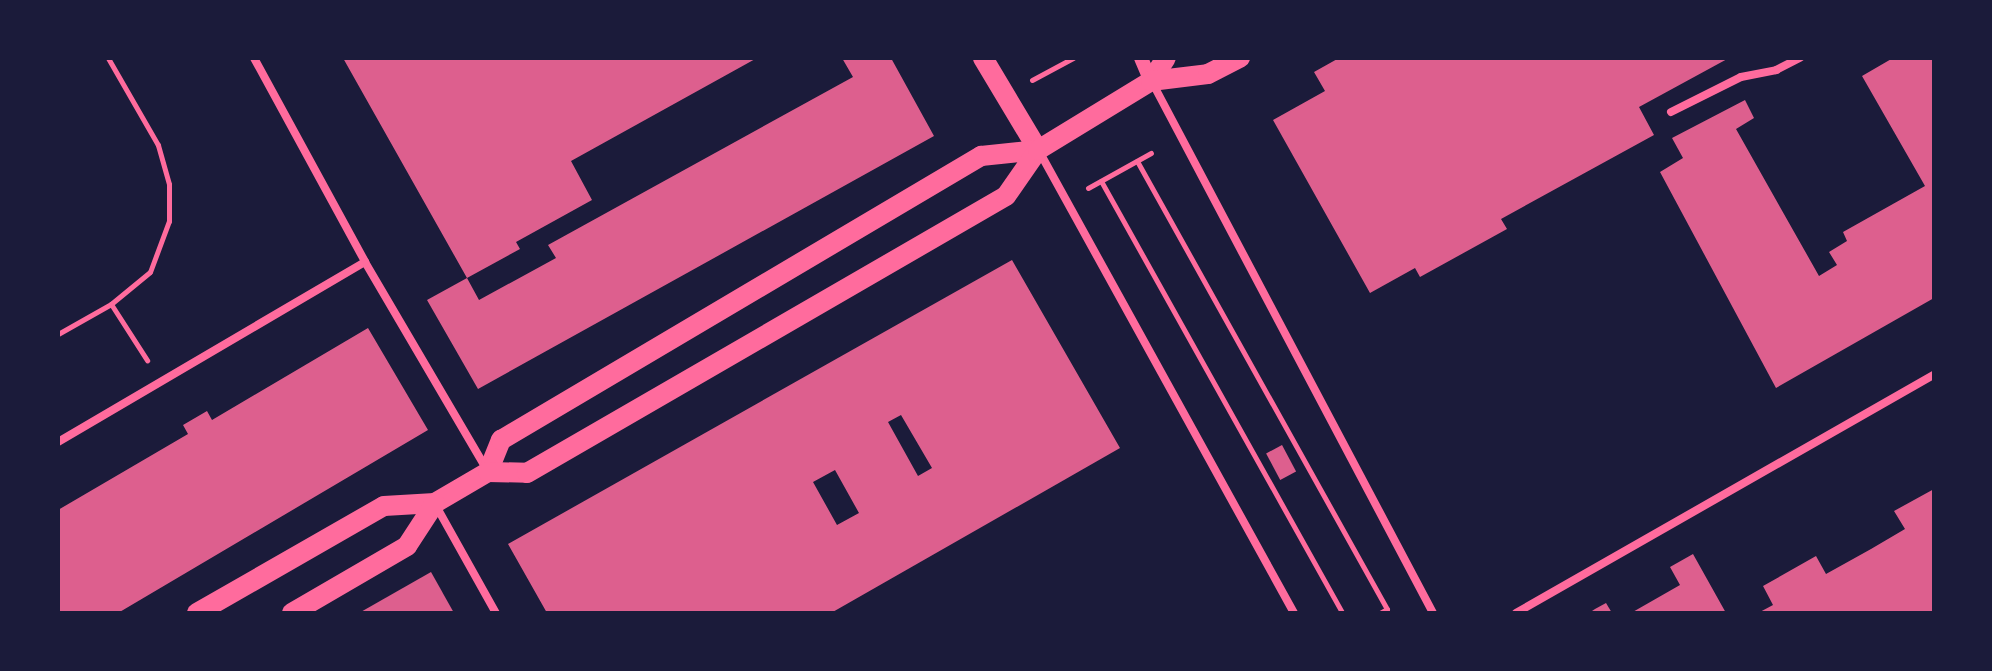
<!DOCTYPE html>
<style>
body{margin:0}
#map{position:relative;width:1992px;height:671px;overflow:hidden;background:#1b1b3a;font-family:"Public Sans",sans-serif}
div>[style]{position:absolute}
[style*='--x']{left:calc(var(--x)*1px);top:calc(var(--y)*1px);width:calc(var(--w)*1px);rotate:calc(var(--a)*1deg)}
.building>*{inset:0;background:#dd5f8e;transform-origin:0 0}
.path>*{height:5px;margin:-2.5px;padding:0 2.5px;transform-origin:2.5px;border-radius:2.5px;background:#ff6b9d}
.minor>*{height:8px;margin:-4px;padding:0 4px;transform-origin:4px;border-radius:4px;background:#ff6b9d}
.tertiary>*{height:14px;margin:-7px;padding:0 7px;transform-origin:7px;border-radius:7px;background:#ff6b9d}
.primary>*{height:20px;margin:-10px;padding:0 10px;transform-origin:10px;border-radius:10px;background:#ff6b9d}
span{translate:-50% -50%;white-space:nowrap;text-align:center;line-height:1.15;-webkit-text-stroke:6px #1b1b3a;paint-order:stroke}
.frame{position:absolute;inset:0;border:60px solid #1b1b3a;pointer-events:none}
</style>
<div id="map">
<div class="building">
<div style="clip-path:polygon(343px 58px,757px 58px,571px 161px,592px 200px,516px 242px,520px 249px,467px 278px)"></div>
<div style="clip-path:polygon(842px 58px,891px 58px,934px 136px,478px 389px,427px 300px,467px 278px,479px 300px,556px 258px,548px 245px,853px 77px)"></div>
<div style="clip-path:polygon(1339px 58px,1729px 58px,1639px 107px,1654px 135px,1501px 219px,1507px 229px,1420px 277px,1415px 268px,1370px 293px,1273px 120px,1325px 91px,1314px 72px)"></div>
<div style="clip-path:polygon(1893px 58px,1934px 58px,1934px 298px,1776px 388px,1660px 172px,1683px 158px,1672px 138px,1745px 100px,1754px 118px,1736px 129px,1819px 276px,1837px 265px,1829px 252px,1847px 241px,1843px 232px,1925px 186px,1862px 76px)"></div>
<div style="clip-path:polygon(evenodd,1012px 260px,1120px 448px,831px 613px,547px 613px,508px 544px,1012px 260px,901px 415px,932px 468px,918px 476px,888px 422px,901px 415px,1012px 260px,835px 470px,859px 513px,837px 525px,813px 482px,835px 470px)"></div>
<div style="clip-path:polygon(368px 328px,428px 430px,118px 613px,58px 613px,58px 510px,188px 434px,183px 425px,207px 411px,212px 420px)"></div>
<div style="left:1282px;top:445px;width:30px;height:18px;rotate:62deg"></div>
<div style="clip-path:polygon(1934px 489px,1934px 613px,1758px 613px,1773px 605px,1763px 586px,1816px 556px,1826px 574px,1871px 549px,1905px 529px,1894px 511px)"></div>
<div style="clip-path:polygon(1693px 554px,1726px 613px,1631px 613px,1680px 585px,1670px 567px)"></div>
<div style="clip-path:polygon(431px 572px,454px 613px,359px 613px)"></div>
<div style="clip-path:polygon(1606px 603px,1612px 613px,1589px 613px,1595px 609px)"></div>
</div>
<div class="path">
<div style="--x:1032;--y:80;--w:47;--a:-28.2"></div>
<div style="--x:1137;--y:161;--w:513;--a:60.84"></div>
<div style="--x:1387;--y:609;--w:8;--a:150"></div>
<div style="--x:1101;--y:181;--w:495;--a:60.8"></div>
<div style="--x:1088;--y:188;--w:72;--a:-29.1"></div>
<div style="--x:111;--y:304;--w:67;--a:57.3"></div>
<div style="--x:58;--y:334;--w:61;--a:-29.5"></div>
<div style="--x:111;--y:304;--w:50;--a:-39.4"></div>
<div style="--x:150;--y:272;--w:54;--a:-69.6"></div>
<div style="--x:169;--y:221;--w:37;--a:-90"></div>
<div style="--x:169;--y:184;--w:41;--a:-105.8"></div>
<div style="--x:158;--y:145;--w:100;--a:-119.9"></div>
</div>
<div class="minor">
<div style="--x:254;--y:58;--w:232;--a:61.4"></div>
<div style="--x:365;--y:262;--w:239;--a:59.6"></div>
<div style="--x:1152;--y:82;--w:601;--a:62.11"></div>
<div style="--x:1671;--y:112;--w:78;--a:-26.6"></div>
<div style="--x:1741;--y:77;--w:36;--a:-11"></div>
<div style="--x:1776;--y:70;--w:27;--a:-27"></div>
<div style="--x:1039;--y:151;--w:528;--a:61.1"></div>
<div style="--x:58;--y:442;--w:356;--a:-30.4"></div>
<div style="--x:435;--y:504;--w:125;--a:60.8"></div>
<div style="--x:1516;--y:613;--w:481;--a:-29.7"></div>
</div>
<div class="tertiary">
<div style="--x:1141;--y:58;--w:25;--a:67"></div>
</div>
<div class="primary">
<div style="--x:983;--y:58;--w:107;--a:59.1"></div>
<div style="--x:1151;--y:81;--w:27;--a:-57"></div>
<div style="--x:488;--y:472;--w:35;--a:-68"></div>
<div style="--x:501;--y:440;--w:558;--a:-30.61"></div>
<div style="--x:981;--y:156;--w:57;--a:-6"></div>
<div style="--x:197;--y:613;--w:215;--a:-29.8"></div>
<div style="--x:384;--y:506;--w:51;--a:-3.4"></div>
<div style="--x:435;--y:503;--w:61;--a:-30.3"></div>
<div style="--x:488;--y:472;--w:39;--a:1"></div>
<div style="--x:527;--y:473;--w:553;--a:-30.04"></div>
<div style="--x:1006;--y:196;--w:56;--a:-55.2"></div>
<div style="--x:1038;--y:150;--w:132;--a:-31.4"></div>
<div style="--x:1151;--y:81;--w:57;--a:-7"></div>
<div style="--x:1208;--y:74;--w:36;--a:-27"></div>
<div style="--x:292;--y:613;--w:133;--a:-30.2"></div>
<div style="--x:407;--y:546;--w:51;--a:-56.9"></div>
</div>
<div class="frame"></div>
</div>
